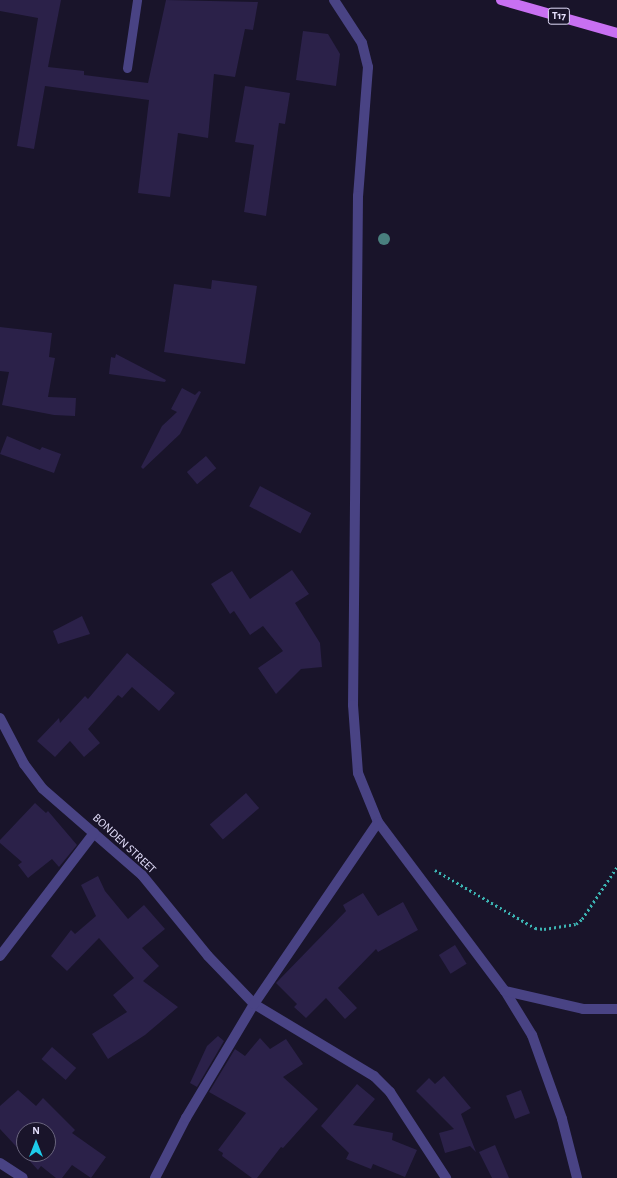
<!DOCTYPE html>
<style>
body{margin:0}
#map{position:relative;width:617px;height:1178px;overflow:hidden;background:#19142a;font-family:"Alegreya Sans",sans-serif}
div>[style]{position:absolute}
[style*='--x']{left:calc(var(--x)*1px);top:calc(var(--y)*1px);width:calc(var(--w)*1px);rotate:calc(var(--a)*1deg)}
.building>*{inset:0;background:#2b2149;transform-origin:0 0}
.path>*{height:2.5px;margin-top:-1.25px;transform-origin:0;background:repeating-linear-gradient(90deg,#3cb3b2 0 2px,transparent 0 5px)}
.service>*{height:9px;margin:-4.5px;padding:0 4.5px;transform-origin:4.5px;border-radius:4.5px;background:#494384}
.minor>*{height:10px;margin:-5px;padding:0 5px;transform-origin:5px;border-radius:5px;background:#494384}
.primary>*{height:10px;margin:-5px;padding:0 5px;transform-origin:5px;border-radius:5px;background:#c870f2}
.trees>*{width:12px;height:12px;margin:-6px;border-radius:50%;background:#497f7e}
span{translate:-50% -50%;white-space:nowrap;text-align:center;line-height:1.15;-webkit-text-stroke:4px #19142a;paint-order:stroke}
.shield-label span{padding:1px 3px;background:#19142a;border:1px solid;border-radius:3px;-webkit-text-stroke-width:0}
.shield-label{font-size:11px;color:#e4dffc;font-weight:700}
.street-label{font-size:12px;color:#e4dffc}
.north{position:absolute;left:16px;top:1122px;width:40px;height:40px;box-sizing:border-box;background:#19142a;border:1px solid #6a657e;border-radius:50%;rotate:0deg;font-size:11px;font-weight:700;line-height:16px;text-align:center;color:#e4dffc}
.north::after{content:'';display:block;margin:auto;width:14px;height:18px;background:#1dcbea;clip-path:polygon(50% 0,100% 100%,50% 72%,0 100%)}
</style>
<div id="map">
<div class="building">
<div style="clip-path:polygon(0 0,61px 0,48px 67px,84px 71px,84px 75px,148px 83px,166px 0,258px 2px,253px 30px,245px 29px,235px 77px,214px 74px,208px 138px,178px 133px,170px 197px,138px 193px,149px 100px,45px 86px,34px 149px,17px 146px,38px 18px,0 11px)"></div>
<div style="clip-path:polygon(303px 31px,328px 34px,340px 54px,336px 86px,296px 80px)"></div>
<div style="clip-path:polygon(245px 86px,290px 93px,285px 124px,279px 123px,266px 216px,244px 212px,254px 145px,235px 142px)"></div>
<div style="clip-path:polygon(212px 280px,257px 286px,245px 364px,164px 352px,174px 284px,211px 289px)"></div>
<div style="clip-path:polygon(0 327px,52px 333px,49px 357px,55px 358px,48px 397px,76px 398px,75px 416px,54px 415px,2px 405px,9px 372px,0 371px)"></div>
<div style="clip-path:polygon(116px 354px,166px 380px,165px 382px,109px 374px,111px 357px,115px 358px)"></div>
<div style="clip-path:polygon(182px 388px,195px 395px,199px 391px,201px 392px,180px 434px,143px 469px,141px 467px,162px 426px,177px 412px,171px 409px)"></div>
<div style="clip-path:polygon(7px 436px,40px 450px,42px 447px,61px 454px,54px 473px,0 454px)"></div>
<div style="left:206px;top:456px;width:16px;height:25px;rotate:50deg"></div>
<div style="left:260px;top:486px;width:58px;height:23px;rotate:28deg"></div>
<div style="clip-path:polygon(292px 570px,309px 594px,295px 603px,320px 643px,322px 667px,301px 669px,276px 694px,258px 668px,283px 651px,263px 626px,250px 635px,234px 611px,230px 614px,211px 584px,232px 571px,250px 599px)"></div>
<div style="clip-path:polygon(82px 616px,90px 634px,58px 644px,53px 631px)"></div>
<div style="clip-path:polygon(127px 653px,175px 693px,159px 711px,132px 687px,122px 698px,118px 695px,88px 729px,100px 743px,84px 757px,70px 741px,55px 757px,37px 741px,59px 718px,60px 723px,85px 696px,88px 699px)"></div>
<div style="left:246px;top:793px;width:20px;height:48px;rotate:49deg"></div>
<div style="clip-path:polygon(35px 803px,46px 813px,48px 811px,77px 845px,59px 867px,52px 859px,28px 878px,18px 865px,22px 862px,0 843px,0 840px)"></div>
<div style="clip-path:polygon(98px 876px,105px 891px,128px 919px,144px 905px,165px 929px,142px 948px,159px 966px,143px 981px,178px 1007px,145px 1035px,108px 1059px,92px 1034px,127px 1012px,113px 995px,134px 978px,99px 938px,67px 971px,51px 956px,71px 930px,75px 934px,96px 916px,81px 885px)"></div>
<div style="clip-path:polygon(363px 893px,378px 916px,403px 902px,418px 930px,378px 952px,376px 949px,338px 988px,357px 1008px,345px 1019px,326px 998px,306px 1018px,294px 1007px,297px 1004px,276px 983px,346px 911px,343px 905px)"></div>
<div style="left:455px;top:945px;width:22px;height:19px;rotate:58deg"></div>
<div style="clip-path:polygon(218px 1036px,224px 1041px,197px 1087px,190px 1083px,207px 1046px)"></div>
<div style="clip-path:polygon(260px 1038px,270px 1049px,286px 1039px,303px 1064px,283px 1077px,318px 1109px,283px 1148px,281px 1147px,257px 1178px,252px 1178px,222px 1156px,223px 1153px,218px 1150px,246px 1113px,209px 1092px,235px 1049px,245px 1056px)"></div>
<div style="left:52px;top:1047px;width:32px;height:16px;rotate:41deg"></div>
<div style="clip-path:polygon(444px 1076px,471px 1108px,461px 1114px,476px 1152px,470px 1146px,445px 1153px,439px 1133px,454px 1129px,416px 1091px,429px 1078px,435px 1084px)"></div>
<div style="clip-path:polygon(357px 1084px,375px 1099px,353px 1125px,393px 1133px,392px 1140px,417px 1150px,405px 1177px,373px 1164px,371px 1169px,346px 1159px,349px 1153px,321px 1126px)"></div>
<div style="clip-path:polygon(evenodd,18px 1090px,36px 1106px,43px 1098px,75px 1130px,72px 1133px,106px 1157px,91px 1178px,72px 1165px,62px 1178px,56px 1178px,41px 1166px,38px 1170px,0 1129px,0 1106px,18px 1090px,24px 1130px,48px 1130px,48px 1154px,24px 1154px,24px 1130px)"></div>
<div style="left:521px;top:1090px;width:25px;height:16px;rotate:69deg"></div>
<div style="clip-path:polygon(495px 1145px,509px 1178px,492px 1178px,479px 1152px)"></div>
</div>
<div class="path">
<div style="--x:435;--y:870;--w:116;--a:30.1"></div>
<div style="--x:535;--y:928;--w:9;--a:6"></div>
<div style="--x:544;--y:929;--w:32;--a:-9"></div>
<div style="--x:576;--y:924;--w:8;--a:-40"></div>
<div style="--x:582;--y:919;--w:63;--a:-56.1"></div>
</div>
<div class="service">
<div style="--x:127;--y:68;--w:69;--a:-81.6"></div>
</div>
<div class="minor">
<div style="--x:334;--y:0;--w:51;--a:56.9"></div>
<div style="--x:362;--y:43;--w:25;--a:76"></div>
<div style="--x:368;--y:67;--w:129;--a:94.4"></div>
<div style="--x:358;--y:196;--w:509;--a:90.56"></div>
<div style="--x:353;--y:705;--w:68;--a:85.8"></div>
<div style="--x:358;--y:773;--w:53;--a:67.8"></div>
<div style="--x:378;--y:822;--w:211;--a:53.1"></div>
<div style="--x:505;--y:991;--w:52;--a:58.5"></div>
<div style="--x:532;--y:1035;--w:89;--a:70.3"></div>
<div style="--x:562;--y:1119;--w:61;--a:75.7"></div>
<div style="--x:0;--y:718;--w:52;--a:62.4"></div>
<div style="--x:24;--y:764;--w:31;--a:53"></div>
<div style="--x:43;--y:789;--w:131;--a:41"></div>
<div style="--x:142;--y:875;--w:104;--a:50.8"></div>
<div style="--x:208;--y:956;--w:66;--a:46.2"></div>
<div style="--x:254;--y:1004;--w:140;--a:31"></div>
<div style="--x:374;--y:1076;--w:23;--a:45"></div>
<div style="--x:390;--y:1092;--w:103;--a:56.9"></div>
<div style="--x:0;--y:956;--w:155;--a:-52.6"></div>
<div style="--x:505;--y:991;--w:80;--a:13"></div>
<div style="--x:583;--y:1009;--w:34;--a:0"></div>
<div style="--x:0;--y:1163;--w:27;--a:33"></div>
<div style="--x:155;--y:1178;--w:68;--a:-62.7"></div>
<div style="--x:186;--y:1118;--w:133;--a:-59.2"></div>
<div style="--x:254;--y:1004;--w:220;--a:-55.7"></div>
</div>
<div class="primary">
<div style="--x:501;--y:0;--w:121;--a:15.9"></div>
</div>
<div class="trees">
<div style="left:384px;top:239px"></div>
</div>
<div class="shield-label">
<span style="left:559px;top:16px">T17</span>
</div>
<div class="street-label">
<span style="left:124px;top:844px;rotate:43deg">BONDEN STREET</span>
</div>
<div class="north">N</div>
</div>
